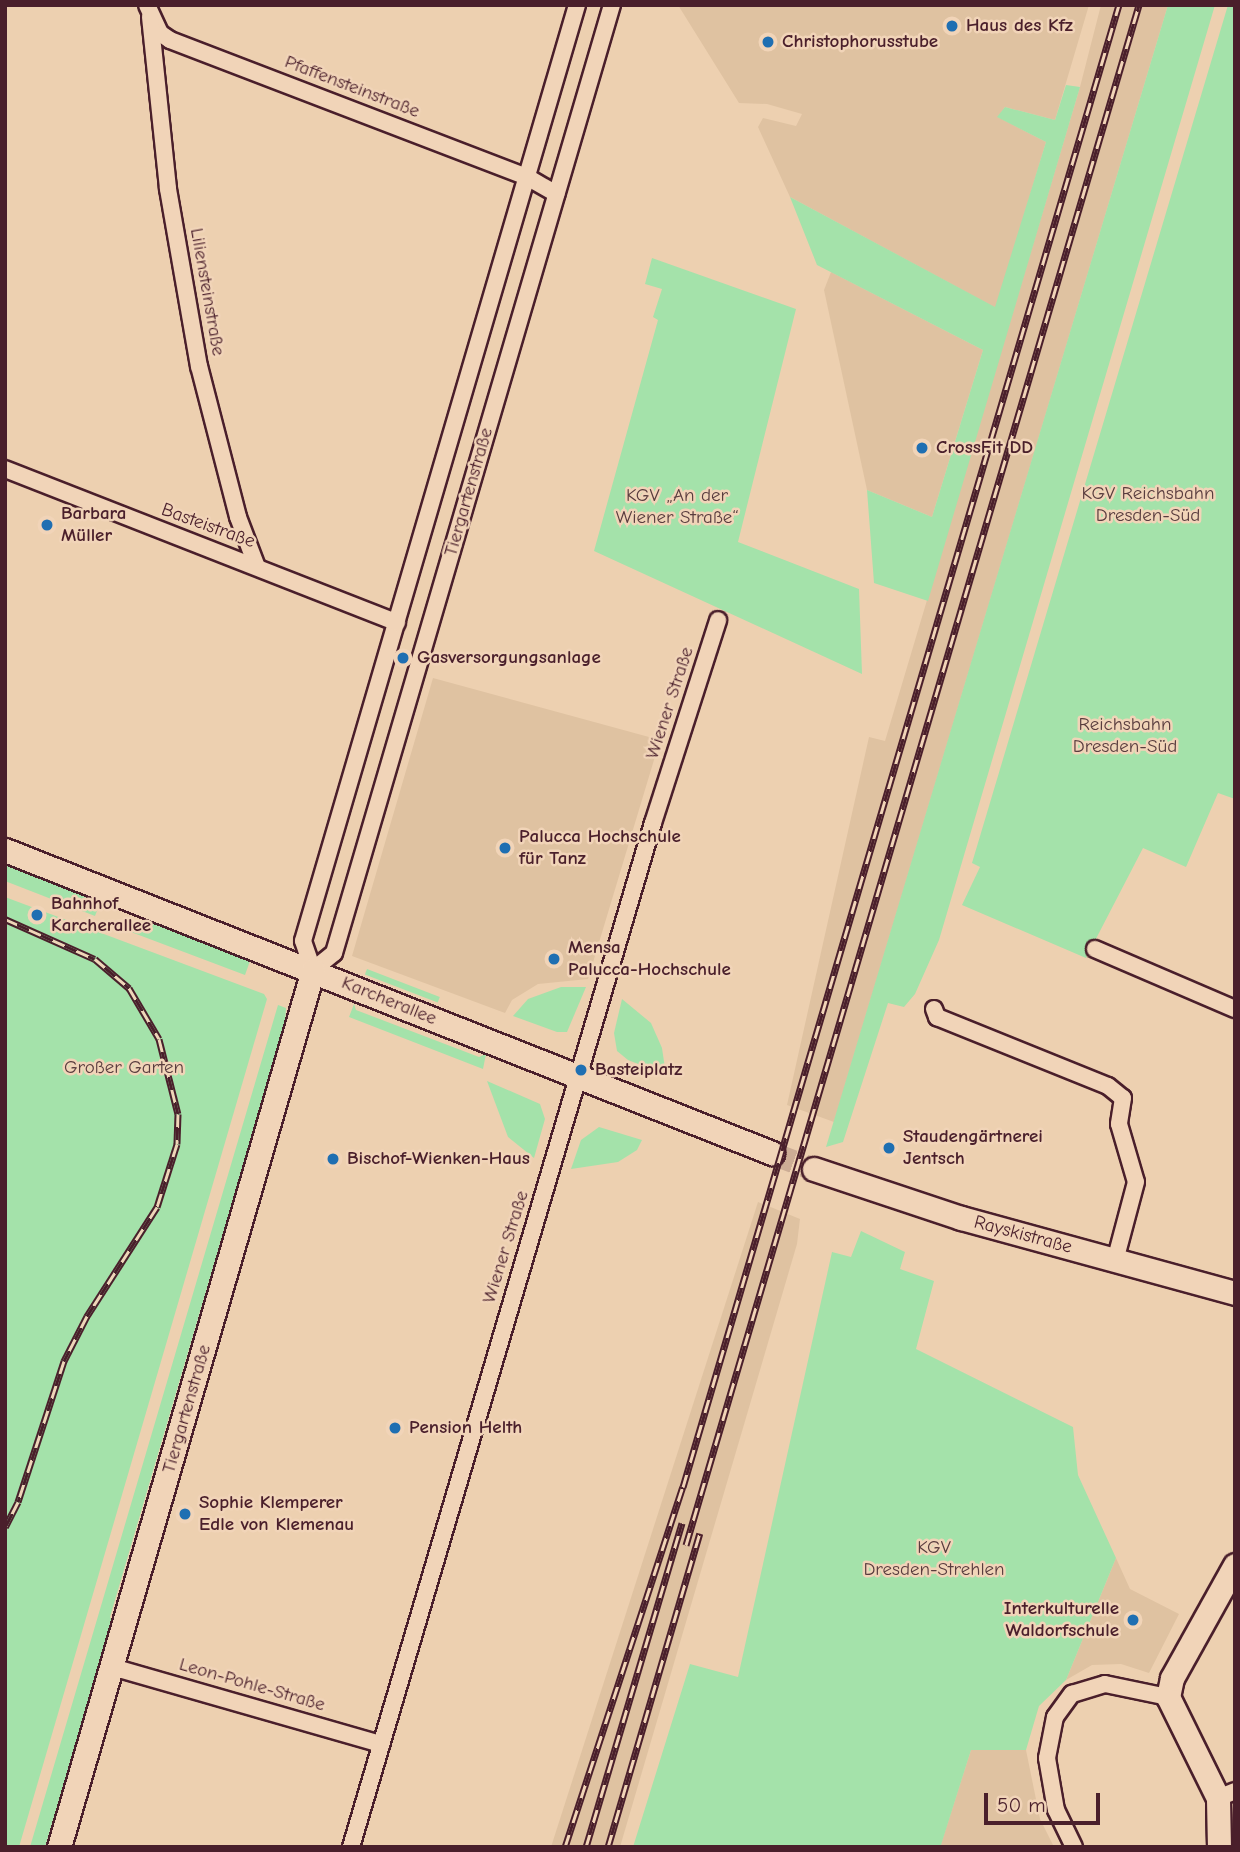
<!DOCTYPE html>
<meta charset="utf-8">
<style>
body{margin:0}
#map{position:relative;width:1240px;height:1852px;overflow:hidden;background:#edd0b0;font-family:"Comic Neue",sans-serif}
div>[style]{position:absolute}
[style*='--x']{left:calc(var(--x)*1px);top:calc(var(--y)*1px);width:calc(var(--w)*1px);rotate:calc(var(--a)*1deg)}
.built>*{inset:0;background:#dfc2a1}
.green>*{inset:0;background:#a4e2aa;transform-origin:0 0}
.secondary-tunnel>*{height:23px;margin-top:-11.5px;transform-origin:0;background:repeating-linear-gradient(90deg,#ccad95 0 23px,transparent 0 34px)}
.roads{filter:drop-shadow(2px 0 #4a1f2b) drop-shadow(-2px 0 #4a1f2b) drop-shadow(0 2px #4a1f2b) drop-shadow(0 -2px #4a1f2b)}
.street>*{height:16px;margin:-8px;padding:0 8px;transform-origin:8px;border-radius:8px;background:#f1d4b8}
.secondary>*{height:23px;margin:-11.5px;padding:0 11.5px;transform-origin:11.5px;border-radius:11.5px;background:#f1d4b8}
.rail>*{height:7px;margin-top:-3.5px;transform-origin:0;background:repeating-linear-gradient(90deg,#f1d4b8 0 13px,#4a1f2b 0 26px);box-sizing:border-box;border-block:2px solid #4a1f2b}
.dots>*{width:19px;height:19px;translate:-50% -50%;box-sizing:border-box;border:4px solid #f1d4b8;border-radius:50%}
span{translate:-50% -50%;white-space:nowrap;text-align:center;line-height:1.15;-webkit-text-stroke:5px #f1d4b8;paint-order:stroke}
.poi-label{font-size:19px;color:#4a1f2b;font-weight:700}
.left{translate:0 -50%;text-align:left}
.right{translate:-100% -50%;text-align:right}
.street-label{font-size:19px;color:#4a1f2b}
.park-label{font-size:19px;color:#583c3e}
.frame{position:absolute;inset:0;border:7px solid #4a1f2b;pointer-events:none}
.scale{position:absolute;left:984px;top:1793px;width:116px;height:32px;box-sizing:border-box;border:4px solid #4a1f2b;border-top:0;padding-left:9px;font-size:21px;line-height:24px;white-space:nowrap;color:#4a1f2b;-webkit-text-stroke:5px #f1d4b8;paint-order:stroke}
</style>
<div id="map">
<div class="built">
<div style="clip-path:polygon(678px 5px,1089px 5px,1055px 120px,1005px 107px,998px 117px,1046px 142px,996px 308px,790px 197px,758px 127px,763px 118px,796px 126px,802px 114px,767px 104px,739px 103px)"></div>
<div style="clip-path:polygon(1101px 5px,1168px 5px,834px 1122px,787px 1105px,869px 737px,885px 741px,1080px 87px)"></div>
<div style="clip-path:polygon(831px 272px,983px 350px,932px 517px,867px 490px,824px 290px)"></div>
<div style="clip-path:polygon(433px 678px,660px 740px,588px 979px,538px 984px,512px 1000px,505px 1013px,352px 956px)"></div>
<div style="clip-path:polygon(758px 1202px,800px 1219px,797px 1244px,620px 1847px,551px 1847px)"></div>
<div style="clip-path:polygon(1116px 1558px,1130px 1589px,1179px 1614px,1149px 1673px,1121px 1664px,1092px 1665px,1066px 1680px)"></div>
<div style="clip-path:polygon(971px 1750px,1026px 1750px,1040px 1819px,1054px 1847px,936px 1847px,941px 1844px)"></div>
</div>
<div class="green">
<div style="clip-path:polygon(1168px 5px,1215px 5px,939px 940px,915px 994px,904px 1007px,888px 1003px,843px 1142px,826px 1147px)"></div>
<div style="clip-path:polygon(1228px 5px,1235px 5px,1235px 799px,1218px 793px,1186px 867px,1143px 848px,1086px 958px,962px 905px,980px 867px,972px 863px)"></div>
<div style="clip-path:polygon(1066px 85px,1080px 87px,928px 601px,874px 583px,867px 490px,932px 517px,983px 350px,817px 265px,790px 197px,995px 307px,1046px 142px,997px 117px,1005px 107px,1055px 120px)"></div>
<div style="clip-path:polygon(652px 258px,796px 309px,738px 542px,859px 589px,862px 674px,594px 551px,658px 320px,653px 317px,662px 289px,645px 284px)"></div>
<div style="clip-path:polygon(5px 861px,100px 903px,95px 916px,5px 881px)"></div>
<div style="clip-path:polygon(5px 897px,264px 994px,267px 999px,19px 1847px,5px 1847px)"></div>
<div style="clip-path:polygon(146px 921px,250px 961px,245px 975px,123px 929px,126px 922px,143px 928px)"></div>
<div style="left:367px;top:969px;width:78px;height:6px;rotate:21deg"></div>
<div style="clip-path:polygon(561px 987px,586px 987px,567px 1032px,557px 1032px,513px 1016px,528px 999px)"></div>
<div style="clip-path:polygon(622px 999px,651px 1023px,662px 1048px,666px 1075px,628px 1060px,617px 1051px,614px 1033px)"></div>
<div style="clip-path:polygon(354px 1004px,356px 1010px,479px 1057px,486px 1054px,483px 1069px,349px 1017px)"></div>
<div style="clip-path:polygon(278px 1005px,286px 1008px,285px 1023px,110px 1617px,114px 1626px,94px 1698px,88px 1702px,45px 1847px,30px 1847px)"></div>
<div style="clip-path:polygon(487px 1081px,540px 1104px,545px 1119px,534px 1158px,508px 1137px)"></div>
<div style="clip-path:polygon(599px 1127px,642px 1140px,637px 1150px,618px 1162px,571px 1169px,581px 1140px)"></div>
<div style="clip-path:polygon(861px 1231px,905px 1252px,900px 1269px,934px 1281px,916px 1349px,1073px 1427px,1078px 1475px,1116px 1558px,1066px 1680px,1039px 1706px,1026px 1750px,971px 1750px,941px 1845px,633px 1847px,690px 1664px,738px 1677px,832px 1252px,851px 1257px)"></div>
</div>
<div class="secondary-tunnel">
<div style="--x:772;--y:1153;--w:45;--a:20.9"></div>
</div>
<div class="roads">
<div class="street">
<div style="--x:147;--y:5;--w:31;--a:65"></div>
<div style="--x:160;--y:33;--w:12;--a:35"></div>
<div style="--x:170;--y:40;--w:382;--a:21"></div>
<div style="--x:527;--y:177;--w:34;--a:30"></div>
<div style="--x:577;--y:5;--w:975;--a:106.32"></div>
<div style="--x:303;--y:941;--w:31;--a:71"></div>
<div style="--x:313;--y:970;--w:27;--a:-39"></div>
<div style="--x:334;--y:953;--w:988;--a:-73.66"></div>
<div style="--x:150;--y:17;--w:173;--a:84"></div>
<div style="--x:168;--y:189;--w:180;--a:80.1"></div>
<div style="--x:199;--y:366;--w:156;--a:75.5"></div>
<div style="--x:238;--y:517;--w:53;--a:69.2"></div>
<div style="--x:5;--y:469;--w:421;--a:21.4"></div>
<div style="--x:1095;--y:949;--w:152;--a:23.2"></div>
<div style="--x:934;--y:1009;--w:9;--a:69"></div>
<div style="--x:937;--y:1017;--w:184;--a:22"></div>
<div style="--x:1108;--y:1086;--w:19;--a:39"></div>
<div style="--x:1123;--y:1098;--w:26;--a:99"></div>
<div style="--x:1119;--y:1124;--w:60;--a:73.7"></div>
<div style="--x:1136;--y:1182;--w:82;--a:104.9"></div>
<div style="--x:112;--y:1667;--w:280;--a:16"></div>
<div style="--x:1218;--y:1798;--w:18;--a:-22"></div>
<div style="--x:351;--y:1847;--w:1068;--a:-73.57"></div>
<div style="--x:653;--y:823;--w:213;--a:-72.2"></div>
<div style="--x:1074;--y:1847;--w:41;--a:-115.9"></div>
<div style="--x:1056;--y:1810;--w:53;--a:-99.8"></div>
<div style="--x:1047;--y:1758;--w:42;--a:-79"></div>
<div style="--x:1055;--y:1717;--w:29;--a:-54"></div>
<div style="--x:1072;--y:1694;--w:34;--a:-17"></div>
<div style="--x:1105;--y:1684;--w:64;--a:11.7"></div>
</div>
<div class="secondary">
<div style="--x:5;--y:850;--w:825;--a:21.56"></div>
<div style="--x:814;--y:1169;--w:155;--a:18.4"></div>
<div style="--x:961;--y:1218;--w:284;--a:15.3"></div>
<div style="--x:59;--y:1847;--w:913;--a:-73.85"></div>
<div style="--x:1219;--y:1847;--w:49;--a:-91.2"></div>
<div style="--x:1218;--y:1798;--w:113;--a:-116.3"></div>
<div style="--x:1168;--y:1697;--w:19;--a:-78"></div>
<div style="--x:1172;--y:1678;--w:129;--a:-60.9"></div>
</div>
</div>
<div class="rail">
<div style="--x:5;--y:919;--w:98;--a:24"></div>
<div style="--x:95;--y:959;--w:45;--a:40.5"></div>
<div style="--x:129;--y:988;--w:59;--a:59.5"></div>
<div style="--x:159;--y:1039;--w:77;--a:75.8"></div>
<div style="--x:178;--y:1114;--w:30;--a:92"></div>
<div style="--x:177;--y:1144;--w:66;--a:107.6"></div>
<div style="--x:157;--y:1207;--w:130;--a:122.7"></div>
<div style="--x:87;--y:1316;--w:51;--a:117.1"></div>
<div style="--x:64;--y:1361;--w:148;--a:108.1"></div>
<div style="--x:18;--y:1502;--w:28;--a:117"></div>
<div style="--x:686;--y:1545;--w:1605;--a:-73.61"></div>
<div style="--x:565;--y:1847;--w:379;--a:-71.9"></div>
<div style="--x:683;--y:1487;--w:1545;--a:-73.61"></div>
<div style="--x:586;--y:1847;--w:338;--a:-73.5"></div>
<div style="--x:608;--y:1847;--w:327;--a:-73.7"></div>
</div>
<div class="dots">
<div style="left:952px;top:26px;background:#1f6fb2"></div>
<div style="left:768px;top:42px;background:#1f6fb2"></div>
<div style="left:922px;top:448px;background:#1f6fb2"></div>
<div style="left:47px;top:525px;background:#1f6fb2"></div>
<div style="left:403px;top:658px;background:#1f6fb2"></div>
<div style="left:505px;top:848px;background:#1f6fb2"></div>
<div style="left:37px;top:915px;background:#1f6fb2"></div>
<div style="left:554px;top:959px;background:#1f6fb2"></div>
<div style="left:581px;top:1070px;background:#1f6fb2"></div>
<div style="left:889px;top:1148px;background:#1f6fb2"></div>
<div style="left:333px;top:1159px;background:#1f6fb2"></div>
<div style="left:395px;top:1428px;background:#1f6fb2"></div>
<div style="left:185px;top:1514px;background:#1f6fb2"></div>
<div style="left:1133px;top:1620px;background:#1f6fb2"></div>
</div>
<div class="poi-label">
<span class="left" style="left:966px;top:26px">Haus des Kfz</span>
<span class="left" style="left:782px;top:42px">Christophorusstube</span>
<span class="left" style="left:936px;top:448px">CrossFit DD</span>
<span class="left" style="left:61px;top:525px">Barbara<br>Müller</span>
<span class="left" style="left:417px;top:658px">Gasversorgungsanlage</span>
<span class="left" style="left:519px;top:848px">Palucca Hochschule<br>für Tanz</span>
<span class="left" style="left:51px;top:915px">Bahnhof<br>Karcherallee</span>
<span class="left" style="left:568px;top:959px">Mensa<br>Palucca-Hochschule</span>
<span class="left" style="left:595px;top:1070px">Basteiplatz</span>
<span class="left" style="left:903px;top:1148px">Staudengärtnerei<br>Jentsch</span>
<span class="left" style="left:347px;top:1159px">Bischof-Wienken-Haus</span>
<span class="left" style="left:409px;top:1428px">Pension Helth</span>
<span class="left" style="left:199px;top:1514px">Sophie Klemperer<br>Edle von Klemenau</span>
<span class="right" style="left:1119px;top:1620px">Interkulturelle<br>Waldorfschule</span>
</div>
<div class="street-label">
<span style="left:352px;top:87px;rotate:21deg">Pfaffensteinstraße</span>
<span style="left:207px;top:292px;rotate:80deg">Liliensteinstraße</span>
<span style="left:469px;top:492px;rotate:-74deg">Tiergartenstraße</span>
<span style="left:208px;top:526px;rotate:20deg">Basteistraße</span>
<span style="left:670px;top:703px;rotate:-72deg">Wiener Straße</span>
<span style="left:389px;top:1001px;rotate:22deg">Karcherallee</span>
<span style="left:1023px;top:1235px;rotate:15deg">Rayskistraße</span>
<span style="left:506px;top:1247px;rotate:-73deg">Wiener Straße</span>
<span style="left:187px;top:1409px;rotate:-74deg">Tiergartenstraße</span>
<span style="left:252px;top:1685px;rotate:16deg">Leon-Pohle-Straße</span>
</div>
<div class="park-label">
<span style="left:1148px;top:505px">KGV Reichsbahn<br>Dresden-Süd</span>
<span style="left:677px;top:507px">KGV „An der<br>Wiener Straße“</span>
<span style="left:1125px;top:736px">Reichsbahn<br>Dresden-Süd</span>
<span style="left:124px;top:1068px">Großer Garten</span>
<span style="left:934px;top:1559px">KGV<br>Dresden-Strehlen</span>
</div>
<div class="frame"></div>
<div class="scale">50 m</div>
</div>
